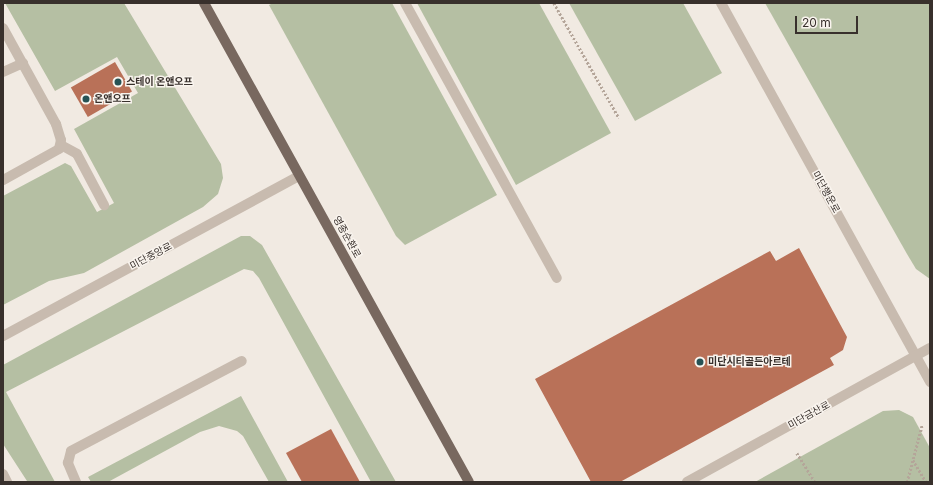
<!DOCTYPE html>
<meta charset="utf-8">
<style>
body{margin:0}
#map{position:relative;width:933px;height:485px;overflow:hidden;background:#f1eae2;font-family:Inter,"Noto Sans KR",sans-serif}
div>[style]{position:absolute}
[style*='--x']{left:calc(var(--x)*1px);top:calc(var(--y)*1px);width:calc(var(--w)*1px);rotate:calc(var(--a)*1deg)}
.green>*{inset:0;background:#b5bfa3}
.building>*{inset:0;background:#b97158;transform-origin:0 0}
.path>*{height:2.5px;margin-top:-1.25px;transform-origin:0;background:repeating-linear-gradient(90deg,#b4a599 0 2px,transparent 0 4px)}
.minor>*{height:10px;margin:-5px;padding:0 5px;transform-origin:5px;border-radius:5px;background:#c8bbaf}
.major>*{height:10px;margin:-5px;padding:0 5px;transform-origin:5px;border-radius:5px;background:#78685f}
.dots>*{width:11px;height:11px;translate:-50% -50%;box-sizing:border-box;border:2px solid #f9f4ee;border-radius:50%}
span{translate:-50% -50%;white-space:nowrap;text-align:center;line-height:1.15;-webkit-text-stroke:3px #f9f4ee;paint-order:stroke}
.poi-label{font-size:10px;color:#38302c;font-weight:700}
.left{translate:0 -50%;text-align:left}
.street-label{font-size:10px;color:#38302c}
.frame{position:absolute;inset:0;border:4px solid #38302c;pointer-events:none}
.scale{position:absolute;left:795px;top:16px;width:63px;height:18px;box-sizing:border-box;border:2px solid #38302c;border-top:0;padding-left:5px;font-size:12px;line-height:14px;white-space:nowrap;color:#38302c;-webkit-text-stroke:3px #f9f4ee;paint-order:stroke}
</style>
<div id="map">
<div class="green">
<div style="clip-path:polygon(5px 3px,124px 3px,221px 164px,223px 178px,218px 194px,203px 207px,84px 273px,49px 281px,3px 305px,3px 196px,65px 163px,71px 166px,97px 212px,114px 203px,74px 129px,138px 93px,117px 57px,55px 91px)"></div>
<div style="clip-path:polygon(273px 3px,392px 3px,497px 195px,405px 245px,396px 236px,269px 5px)"></div>
<div style="clip-path:polygon(417px 3px,539px 3px,611px 133px,516px 185px)"></div>
<div style="clip-path:polygon(569px 3px,683px 3px,722px 73px,635px 121px)"></div>
<div style="clip-path:polygon(765px 3px,930px 3px,930px 279px,916px 269px,907px 254px)"></div>
<div style="clip-path:polygon(241px 236px,250px 236px,262px 245px,396px 482px,371px 482px,259px 278px,253px 271px,244px 269px,6px 392px,55px 482px,27px 481px,3px 444px,3px 365px)"></div>
<div style="clip-path:polygon(241px 396px,288px 482px,269px 482px,243px 436px,237px 431px,219px 426px,200px 432px,108px 482px,91px 482px,88px 477px)"></div>
<div style="clip-path:polygon(899px 410px,913px 417px,930px 448px,930px 482px,755px 482px,883px 411px)"></div>
</div>
<div class="building">
<div style="left:115px;top:62px;width:34px;height:51px;rotate:60deg"></div>
<div style="clip-path:polygon(799px 248px,847px 337px,843px 350px,830px 358px,834px 365px,620px 482px,591px 482px,535px 379px,770px 251px,776px 261px)"></div>
<div style="clip-path:polygon(331px 429px,360px 482px,302px 482px,286px 453px)"></div>
</div>
<div class="path">
<div style="--x:554;--y:3;--w:132;--a:60.5"></div>
<div style="--x:797;--y:453;--w:34;--a:58"></div>
<div style="--x:913;--y:460;--w:26;--a:59"></div>
<div style="--x:907;--y:482;--w:59;--a:-75.3"></div>
</div>
<div class="minor">
<div style="--x:405;--y:3;--w:314;--a:61.1"></div>
<div style="--x:721;--y:3;--w:433;--a:61.1"></div>
<div style="--x:3;--y:28;--w:110;--a:61.1"></div>
<div style="--x:56;--y:124;--w:17;--a:73"></div>
<div style="--x:61;--y:140;--w:9;--a:103"></div>
<div style="--x:59;--y:149;--w:64;--a:151"></div>
<div style="--x:3;--y:72;--w:22;--a:-24"></div>
<div style="--x:61;--y:145;--w:18;--a:29"></div>
<div style="--x:77;--y:154;--w:58;--a:62.1"></div>
<div style="--x:3;--y:336;--w:336;--a:-28.4"></div>
<div style="--x:3;--y:474;--w:9;--a:63"></div>
<div style="--x:76;--y:482;--w:21;--a:-113"></div>
<div style="--x:68;--y:463;--w:12;--a:-76"></div>
<div style="--x:71;--y:451;--w:193;--a:-27.8"></div>
<div style="--x:687;--y:482;--w:277;--a:-28.9"></div>
</div>
<div class="major">
<div style="--x:204;--y:3;--w:547;--a:61.05"></div>
</div>
<div class="dots">
<div style="left:118px;top:82px;background:#265255"></div>
<div style="left:86px;top:99px;background:#265255"></div>
<div style="left:700px;top:362px;background:#265255"></div>
</div>
<div class="poi-label">
<span class="left" style="left:126px;top:82px">스테이 온앤오프</span>
<span class="left" style="left:94px;top:99px">온앤오프</span>
<span class="left" style="left:708px;top:362px">미단시티골든아르테</span>
</div>
<div class="street-label">
<span style="left:826px;top:192px;rotate:61deg">미단행운로</span>
<span style="left:347px;top:237px;rotate:61deg">영종순환로</span>
<span style="left:151px;top:256px;rotate:-28deg">미단중앙로</span>
<span style="left:809px;top:415px;rotate:-29deg">미단금산로</span>
</div>
<div class="frame"></div>
<div class="scale">20 m</div>
</div>
